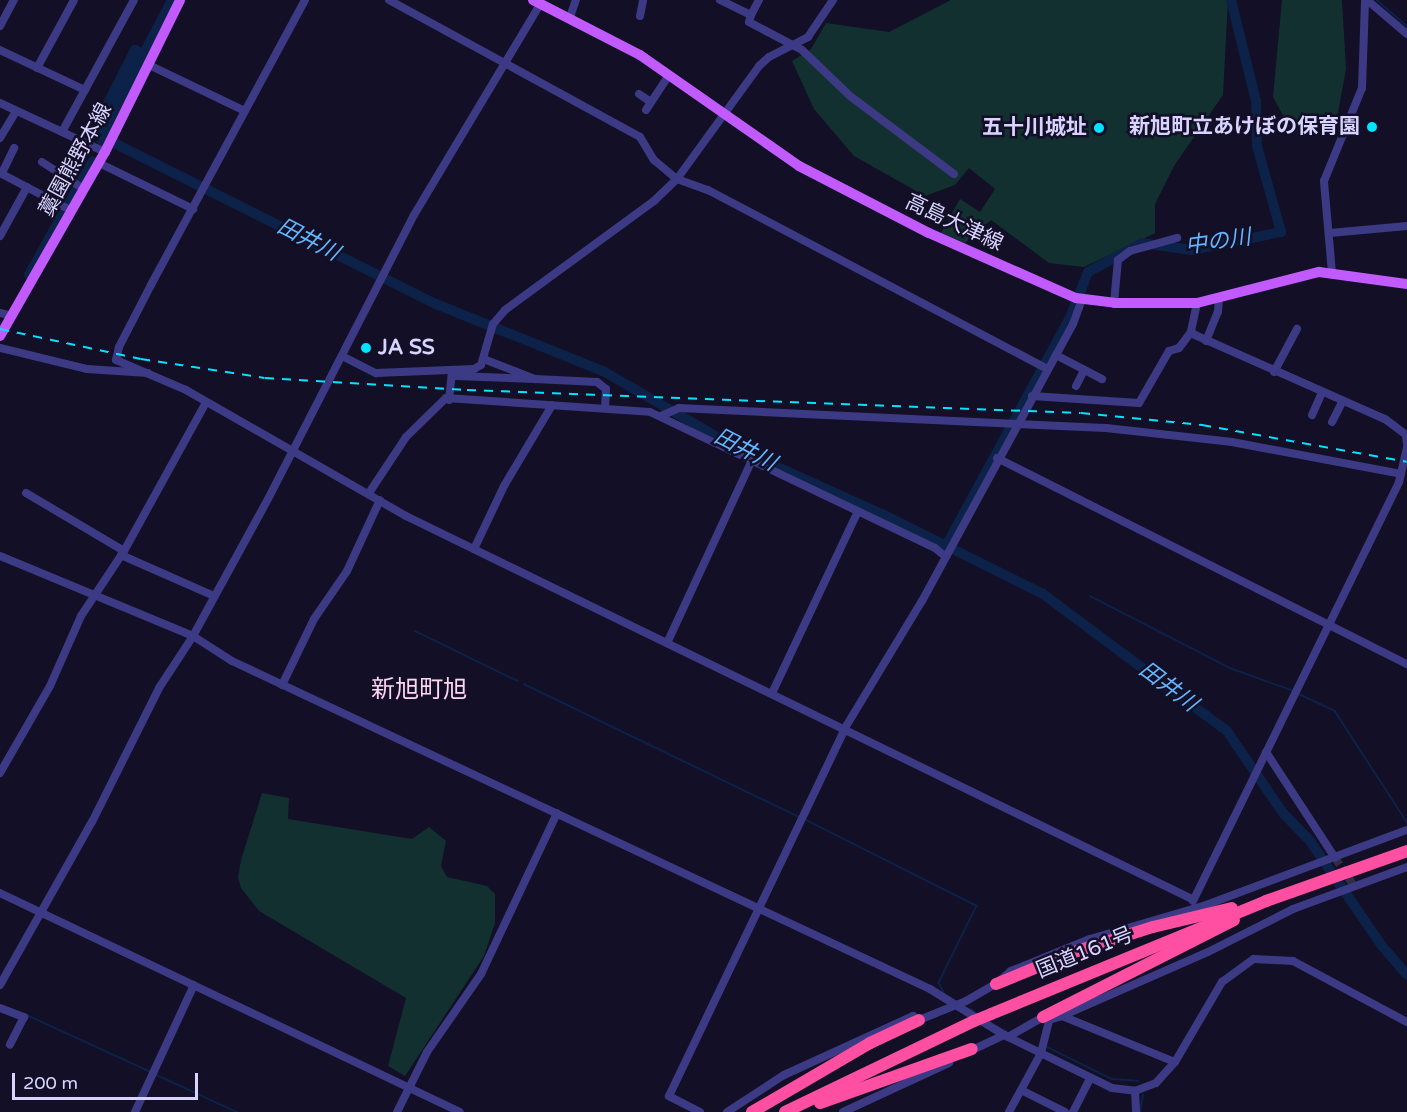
<!DOCTYPE html>
<meta charset="utf-8">
<style>
body{margin:0}
#map{position:relative;width:1407px;height:1112px;overflow:hidden;background:#130f26;font-family:"Varela Round","Noto Sans JP",sans-serif}
div>[style]{position:absolute}
[style*='--x']{left:calc(var(--x)*1px);top:calc(var(--y)*1px);width:calc(var(--w)*1px);rotate:calc(var(--a)*1deg)}
.green>*{inset:0;background:#12302f}
.stream>*{height:1.5px;margin:-0.75px;padding:0 0.75px;transform-origin:0.75px;border-radius:0.75px;background:#0c2248}
.river>*{height:10px;margin:-5px;padding:0 5px;transform-origin:5px;border-radius:5px;background:#0c2248}
.minor-tunnel>*{height:8px;margin-top:-4px;transform-origin:0;background:repeating-linear-gradient(90deg,#312d47 0 8px,transparent 0 12px)}
.minor>*{height:8px;margin:-4px;padding:0 4px;transform-origin:4px;border-radius:4px;background:#3d3a85}
.major>*{height:10px;margin:-5px;padding:0 5px;transform-origin:5px;border-radius:5px;background:#c25bff}
.highway>*{height:12px;margin:-6px;padding:0 6px;transform-origin:6px;border-radius:6px;background:#ff4fa3}
.rail>*{height:1.5px;margin-top:-0.75px;transform-origin:0;background:repeating-linear-gradient(90deg,#00e5ff 0 9px,transparent 0 17px)}
.highway-bridge>*{height:12px;margin:-6px;padding:0 6px;transform-origin:6px;border-radius:6px;background:#ff4fa3}
.dots>*{width:16px;height:16px;translate:-50% -50%;box-sizing:border-box;border:3px solid #130f26;border-radius:50%}
span{translate:-50% -50%;white-space:nowrap;text-align:center;line-height:1.15;-webkit-text-stroke:5px #130f26;paint-order:stroke}
.poi-label{font-size:21px;color:#d9d4ff;font-weight:700}
.right{translate:-100% -50%;text-align:right}
.left{translate:0 -50%;text-align:left}
.street-label{font-size:21px;color:#d9d4ff}
.water-label{font-size:22px;color:#62b6ff;font-style:italic}
.quarter-label{font-size:24px;color:#ffd6f0}
.scale{position:absolute;left:12px;top:1073px;width:186px;height:27px;box-sizing:border-box;border:3px solid #d9d4ff;border-top:0;padding-left:8px;font-size:18px;line-height:21px;white-space:nowrap;color:#d9d4ff;-webkit-text-stroke:4px #130f26;paint-order:stroke}
</style>
<div id="map">
<div class="green">
<div style="clip-path:polygon(951px 0,1228px 0,1223px 95px,1174px 166px,1155px 204px,1155px 233px,1084px 267px,1049px 263px,991px 220px,965px 243px,941px 233px,960px 199px,980px 212px,995px 189px,969px 168px,955px 185px,925px 196px,854px 156px,814px 109px,792px 61px,811px 49px,826px 23px,889px 32px)"></div>
<div style="clip-path:polygon(1282px 0,1342px 0,1346px 69px,1338px 113px,1316px 133px,1291px 130px,1273px 97px)"></div>
<div style="clip-path:polygon(262px 793px,289px 798px,288px 819px,412px 839px,429px 827px,446px 841px,441px 866px,447px 877px,487px 886px,495px 894px,495px 923px,484px 956px,405px 1076px,388px 1066px,406px 998px,259px 911px,241px 888px,238px 877px,241px 860px)"></div>
</div>
<div class="stream">
<div style="--x:1377;--y:0;--w:40;--a:41"></div>
<div style="--x:1090;--y:596;--w:157;--a:27.2"></div>
<div style="--x:1230;--y:668;--w:65;--a:19.8"></div>
<div style="--x:415;--y:631;--w:114;--a:25.9"></div>
<div style="--x:524;--y:684;--w:305;--a:25.8"></div>
<div style="--x:1299;--y:694;--w:40;--a:25"></div>
<div style="--x:1335;--y:711;--w:132;--a:57"></div>
<div style="--x:806;--y:820;--w:191;--a:26.7"></div>
<div style="--x:977;--y:906;--w:86;--a:116.3"></div>
<div style="--x:939;--y:983;--w:10;--a:61"></div>
<div style="--x:971;--y:1009;--w:8;--a:40"></div>
<div style="--x:27;--y:1015;--w:136;--a:24.7"></div>
<div style="--x:997;--y:1026;--w:10;--a:29"></div>
<div style="--x:1045;--y:1046;--w:75;--a:26.2"></div>
<div style="--x:1112;--y:1079;--w:26;--a:4"></div>
<div style="--x:157;--y:1075;--w:88;--a:24.8"></div>
<div style="--x:1140;--y:1112;--w:17;--a:-80"></div>
</div>
<div class="river">
<div style="--x:172;--y:0;--w:140;--a:117.7"></div>
<div style="--x:107;--y:124;--w:13;--a:77"></div>
<div style="--x:110;--y:137;--w:11;--a:45"></div>
<div style="--x:118;--y:145;--w:356;--a:26.6"></div>
<div style="--x:436;--y:304;--w:180;--a:21.9"></div>
<div style="--x:603;--y:371;--w:158;--a:30"></div>
<div style="--x:740;--y:450;--w:156;--a:24.3"></div>
<div style="--x:882;--y:514;--w:180;--a:26.4"></div>
<div style="--x:1043;--y:594;--w:229;--a:36.7"></div>
<div style="--x:1227;--y:731;--w:99;--a:55.7"></div>
<div style="--x:1283;--y:813;--w:39;--a:46"></div>
<div style="--x:1310;--y:841;--w:127;--a:55.6"></div>
<div style="--x:1382;--y:946;--w:38;--a:49"></div>
<div style="--x:102;--y:141;--w:28;--a:-88"></div>
<div style="--x:103;--y:113;--w:71;--a:-63.1"></div>
<div style="--x:135;--y:50;--w:9;--a:27"></div>
<div style="--x:69;--y:203;--w:48;--a:-60.3"></div>
<div style="--x:29;--y:275;--w:74;--a:-61"></div>
<div style="--x:946;--y:546;--w:260;--a:-61.5"></div>
<div style="--x:1070;--y:318;--w:49;--a:-68.6"></div>
<div style="--x:1088;--y:272;--w:61;--a:-28.2"></div>
<div style="--x:1142;--y:243;--w:50;--a:8"></div>
<div style="--x:1192;--y:250;--w:91;--a:-11.4"></div>
<div style="--x:1281;--y:232;--w:89;--a:-105.6"></div>
<div style="--x:1257;--y:146;--w:45;--a:-91.3"></div>
<div style="--x:1256;--y:101;--w:104;--a:-103.9"></div>
</div>
<div class="minor-tunnel">
<div style="--x:1335;--y:858;--w:34;--a:56"></div>
</div>
<div class="minor">
<div style="--x:305;--y:0;--w:324;--a:118.4"></div>
<div style="--x:151;--y:285;--w:70;--a:117.3"></div>
<div style="--x:119;--y:347;--w:13;--a:103"></div>
<div style="--x:116;--y:360;--w:76;--a:23.2"></div>
<div style="--x:186;--y:390;--w:254;--a:29.8"></div>
<div style="--x:406;--y:516;--w:874;--a:25.98"></div>
<div style="--x:389;--y:0;--w:286;--a:28.6"></div>
<div style="--x:640;--y:137;--w:27;--a:59"></div>
<div style="--x:654;--y:160;--w:30;--a:40"></div>
<div style="--x:677;--y:179;--w:33;--a:20"></div>
<div style="--x:708;--y:190;--w:384;--a:27.8"></div>
<div style="--x:720;--y:0;--w:34;--a:26"></div>
<div style="--x:751;--y:15;--w:7;--a:106"></div>
<div style="--x:749;--y:22;--w:60;--a:27.8"></div>
<div style="--x:802;--y:50;--w:66;--a:43.8"></div>
<div style="--x:850;--y:96;--w:130;--a:36.9"></div>
<div style="--x:1367;--y:0;--w:52;--a:40.4"></div>
<div style="--x:751;--y:15;--w:17;--a:-62"></div>
<div style="--x:640;--y:16;--w:16;--a:-79"></div>
<div style="--x:570;--y:17;--w:18;--a:-71"></div>
<div style="--x:0;--y:26;--w:30;--a:-62"></div>
<div style="--x:0;--y:50;--w:94;--a:25.2"></div>
<div style="--x:149;--y:65;--w:106;--a:25.6"></div>
<div style="--x:37;--y:68;--w:77;--a:-61.4"></div>
<div style="--x:639;--y:94;--w:14;--a:34"></div>
<div style="--x:0;--y:103;--w:116;--a:25"></div>
<div style="--x:646;--y:110;--w:42;--a:-56.7"></div>
<div style="--x:62;--y:132;--w:150;--a:-61.4"></div>
<div style="--x:0;--y:138;--w:31;--a:-59"></div>
<div style="--x:42;--y:162;--w:50;--a:32.7"></div>
<div style="--x:99;--y:163;--w:105;--a:26.1"></div>
<div style="--x:0;--y:173;--w:81;--a:27.8"></div>
<div style="--x:2;--y:173;--w:28;--a:-64"></div>
<div style="--x:1330;--y:233;--w:77;--a:-5.2"></div>
<div style="--x:0;--y:236;--w:56;--a:-61.1"></div>
<div style="--x:1332;--y:273;--w:92;--a:-95"></div>
<div style="--x:1324;--y:181;--w:100;--a:-67.8"></div>
<div style="--x:1362;--y:88;--w:88;--a:-88"></div>
<div style="--x:1114;--y:303;--w:43;--a:-84.7"></div>
<div style="--x:1118;--y:260;--w:15;--a:-37"></div>
<div style="--x:1130;--y:251;--w:49;--a:-15.5"></div>
<div style="--x:1197;--y:303;--w:30;--a:102"></div>
<div style="--x:1191;--y:332;--w:5;--a:37"></div>
<div style="--x:1195;--y:335;--w:208;--a:23.9"></div>
<div style="--x:1385;--y:419;--w:26;--a:37"></div>
<div style="--x:1406;--y:435;--w:9;--a:84"></div>
<div style="--x:0;--y:313;--w:12;--a:14"></div>
<div style="--x:1206;--y:341;--w:31;--a:-68"></div>
<div style="--x:1218;--y:312;--w:14;--a:-86"></div>
<div style="--x:0;--y:348;--w:89;--a:13.6"></div>
<div style="--x:87;--y:369;--w:61;--a:3.8"></div>
<div style="--x:1056;--y:355;--w:52;--a:27.6"></div>
<div style="--x:342;--y:356;--w:38;--a:27"></div>
<div style="--x:376;--y:373;--w:98;--a:-2.3"></div>
<div style="--x:474;--y:369;--w:8;--a:-30"></div>
<div style="--x:481;--y:365;--w:43;--a:-73.7"></div>
<div style="--x:493;--y:324;--w:18;--a:-49"></div>
<div style="--x:505;--y:310;--w:185;--a:-36.2"></div>
<div style="--x:654;--y:201;--w:32;--a:-44"></div>
<div style="--x:677;--y:179;--w:140;--a:-54"></div>
<div style="--x:759;--y:66;--w:13;--a:-42"></div>
<div style="--x:769;--y:57;--w:44;--a:-27.1"></div>
<div style="--x:808;--y:37;--w:45;--a:-56"></div>
<div style="--x:486;--y:360;--w:53;--a:21.2"></div>
<div style="--x:535;--y:379;--w:62;--a:2.8"></div>
<div style="--x:597;--y:382;--w:11;--a:38"></div>
<div style="--x:606;--y:389;--w:18;--a:93"></div>
<div style="--x:452;--y:371;--w:6;--a:51"></div>
<div style="--x:456;--y:376;--w:79;--a:2.2"></div>
<div style="--x:1274;--y:372;--w:49;--a:-61.9"></div>
<div style="--x:1076;--y:386;--w:18;--a:-63"></div>
<div style="--x:1032;--y:396;--w:107;--a:3.7"></div>
<div style="--x:1139;--y:403;--w:60;--a:-60"></div>
<div style="--x:1169;--y:351;--w:10;--a:-17"></div>
<div style="--x:1179;--y:348;--w:20;--a:-53"></div>
<div style="--x:449;--y:400;--w:29;--a:-84"></div>
<div style="--x:1312;--y:415;--w:24;--a:-66"></div>
<div style="--x:661;--y:416;--w:20;--a:-24"></div>
<div style="--x:679;--y:408;--w:427;--a:2.7"></div>
<div style="--x:1106;--y:428;--w:127;--a:6.3"></div>
<div style="--x:1232;--y:442;--w:172;--a:10.7"></div>
<div style="--x:1332;--y:422;--w:22;--a:-63"></div>
<div style="--x:997;--y:458;--w:459;--a:26.7"></div>
<div style="--x:26;--y:493;--w:114;--a:30.6"></div>
<div style="--x:369;--y:493;--w:67;--a:-56.5"></div>
<div style="--x:406;--y:437;--w:56;--a:-44.3"></div>
<div style="--x:446;--y:398;--w:204;--a:3.9"></div>
<div style="--x:650;--y:412;--w:316;--a:25.5"></div>
<div style="--x:935;--y:548;--w:14;--a:39"></div>
<div style="--x:474;--y:549;--w:70;--a:-64.5"></div>
<div style="--x:504;--y:486;--w:94;--a:-59.3"></div>
<div style="--x:121;--y:555;--w:102;--a:23.8"></div>
<div style="--x:0;--y:556;--w:209;--a:22.5"></div>
<div style="--x:193;--y:636;--w:46;--a:32.7"></div>
<div style="--x:232;--y:661;--w:771;--a:25.17"></div>
<div style="--x:930;--y:989;--w:87;--a:31.9"></div>
<div style="--x:1004;--y:1035;--w:120;--a:26.1"></div>
<div style="--x:1112;--y:1088;--w:23;--a:7"></div>
<div style="--x:1135;--y:1091;--w:22;--a:-21"></div>
<div style="--x:1156;--y:1083;--w:28;--a:-48"></div>
<div style="--x:1175;--y:1062;--w:93;--a:-59.6"></div>
<div style="--x:1222;--y:982;--w:39;--a:-36"></div>
<div style="--x:1254;--y:959;--w:39;--a:3"></div>
<div style="--x:1293;--y:961;--w:129;--a:28.2"></div>
<div style="--x:668;--y:641;--w:197;--a:-65.1"></div>
<div style="--x:282;--y:685;--w:73;--a:-64.1"></div>
<div style="--x:314;--y:619;--w:58;--a:-55.5"></div>
<div style="--x:347;--y:571;--w:78;--a:-65.1"></div>
<div style="--x:773;--y:691;--w:197;--a:-64.7"></div>
<div style="--x:1266;--y:752;--w:126;--a:56.9"></div>
<div style="--x:0;--y:773;--w:100;--a:-60.1"></div>
<div style="--x:50;--y:686;--w:77;--a:-66.1"></div>
<div style="--x:81;--y:616;--w:78;--a:-56.5"></div>
<div style="--x:124;--y:551;--w:168;--a:-61.1"></div>
<div style="--x:0;--y:893;--w:509;--a:25.46"></div>
<div style="--x:1193;--y:901;--w:467;--a:-63.8"></div>
<div style="--x:1399;--y:482;--w:35;--a:-77"></div>
<div style="--x:0;--y:985;--w:187;--a:-60.6"></div>
<div style="--x:92;--y:822;--w:150;--a:-63.4"></div>
<div style="--x:159;--y:688;--w:62;--a:-56.8"></div>
<div style="--x:193;--y:636;--w:156;--a:-61.3"></div>
<div style="--x:268;--y:499;--w:319;--a:-62.8"></div>
<div style="--x:414;--y:215;--w:247;--a:-59.1"></div>
<div style="--x:0;--y:1008;--w:26;--a:21"></div>
<div style="--x:24;--y:1017;--w:31;--a:117"></div>
<div style="--x:1062;--y:1016;--w:122;--a:22.2"></div>
<div style="--x:1008;--y:1037;--w:40;--a:-29.7"></div>
<div style="--x:1043;--y:1017;--w:7;--a:27"></div>
<div style="--x:1049;--y:1020;--w:14;--a:-17"></div>
<div style="--x:1062;--y:1016;--w:159;--a:-23.7"></div>
<div style="--x:1208;--y:952;--w:95;--a:-26.8"></div>
<div style="--x:1293;--y:909;--w:121;--a:-20.2"></div>
<div style="--x:970;--y:1051;--w:38;--a:-25"></div>
<div style="--x:1021;--y:1090;--w:49;--a:26.6"></div>
<div style="--x:1135;--y:1091;--w:21;--a:87"></div>
<div style="--x:135;--y:1112;--w:140;--a:-65.1"></div>
<div style="--x:397;--y:1112;--w:67;--a:-63.4"></div>
<div style="--x:427;--y:1052;--w:95;--a:-55.3"></div>
<div style="--x:481;--y:974;--w:178;--a:-64.7"></div>
<div style="--x:700;--y:1112;--w:35;--a:-153"></div>
<div style="--x:669;--y:1096;--w:408;--a:-64.4"></div>
<div style="--x:845;--y:728;--w:149;--a:-58.8"></div>
<div style="--x:922;--y:601;--w:315;--a:-61.4"></div>
<div style="--x:1073;--y:324;--w:27;--a:-70"></div>
<div style="--x:727;--y:1112;--w:68;--a:-33"></div>
<div style="--x:784;--y:1075;--w:142;--a:-24.6"></div>
<div style="--x:913;--y:1016;--w:7;--a:34"></div>
<div style="--x:919;--y:1020;--w:51;--a:-22"></div>
<div style="--x:966;--y:1001;--w:34;--a:-30"></div>
<div style="--x:996;--y:984;--w:20;--a:-41"></div>
<div style="--x:1011;--y:971;--w:85;--a:-22.1"></div>
<div style="--x:1090;--y:939;--w:121;--a:-16.3"></div>
<div style="--x:1206;--y:905;--w:215;--a:-20.5"></div>
<div style="--x:843;--y:1112;--w:117;--a:-24.8"></div>
<div style="--x:1009;--y:1112;--w:67;--a:-61.5"></div>
<div style="--x:1041;--y:1053;--w:34;--a:-76"></div>
<div style="--x:1073;--y:1112;--w:38;--a:-63"></div>
</div>
<div class="major">
<div style="--x:533;--y:0;--w:120;--a:27.2"></div>
<div style="--x:640;--y:55;--w:194;--a:34.9"></div>
<div style="--x:799;--y:166;--w:146;--a:27.3"></div>
<div style="--x:929;--y:233;--w:161;--a:23.9"></div>
<div style="--x:1076;--y:298;--w:38;--a:7"></div>
<div style="--x:1114;--y:303;--w:83;--a:0"></div>
<div style="--x:1197;--y:303;--w:126;--a:-14.3"></div>
<div style="--x:1319;--y:272;--w:89;--a:7.8"></div>
<div style="--x:0;--y:336;--w:212;--a:-60.3"></div>
<div style="--x:105;--y:152;--w:169;--a:-63.7"></div>
</div>
<div class="highway">
<div style="--x:996;--y:984;--w:84;--a:-22.3"></div>
<div style="--x:1074;--y:952;--w:83;--a:-17.6"></div>
<div style="--x:1153;--y:927;--w:81;--a:-13.5"></div>
<div style="--x:991;--y:1014;--w:297;--a:-22.3"></div>
<div style="--x:1266;--y:901;--w:150;--a:-19.5"></div>
<div style="--x:1043;--y:1017;--w:214;--a:-26.9"></div>
<div style="--x:820;--y:1103;--w:161;--a:-19.6"></div>
<div style="--x:752;--y:1112;--w:137;--a:-30.3"></div>
<div style="--x:870;--y:1043;--w:54;--a:-25.1"></div>
<div style="--x:785;--y:1112;--w:210;--a:-25.7"></div>
</div>
<div class="rail">
<div style="--x:0;--y:329;--w:144;--a:12"></div>
<div style="--x:141;--y:359;--w:125;--a:8.7"></div>
<div style="--x:265;--y:378;--w:202;--a:3.4"></div>
<div style="--x:467;--y:390;--w:614;--a:2.15"></div>
<div style="--x:1081;--y:413;--w:122;--a:5.7"></div>
<div style="--x:1202;--y:425;--w:208;--a:10.2"></div>
</div>
<div class="highway-bridge">
<div style="--x:974;--y:1021;--w:18;--a:-22"></div>
</div>
<div class="dots">
<div style="left:1372px;top:127px;background:#00e5ff"></div>
<div style="left:1099px;top:128px;background:#00e5ff"></div>
<div style="left:366px;top:348px;background:#00e5ff"></div>
</div>
<div class="poi-label">
<span class="right" style="left:1360px;top:127px">新旭町立あけぼの保育園</span>
<span class="right" style="left:1087px;top:128px">五十川城址</span>
<span class="left" style="left:378px;top:348px">JA SS</span>
</div>
<div class="street-label">
<span style="left:76px;top:160px;rotate:-61deg">藁園熊野本線</span>
<span style="left:954px;top:223px;rotate:25deg">高島大津線</span>
<span style="left:1085px;top:953px;rotate:-22deg">国道161号</span>
</div>
<div class="water-label">
<span style="left:308px;top:240px;rotate:27deg">田井川</span>
<span style="left:1218px;top:242px;rotate:-8deg">中の川</span>
<span style="left:745px;top:450px;rotate:27deg">田井川</span>
<span style="left:1168px;top:687px;rotate:37deg">田井川</span>
</div>
<div class="quarter-label">
<span style="left:419px;top:690px">新旭町旭</span>
</div>
<div class="scale">200 m</div>
</div>
